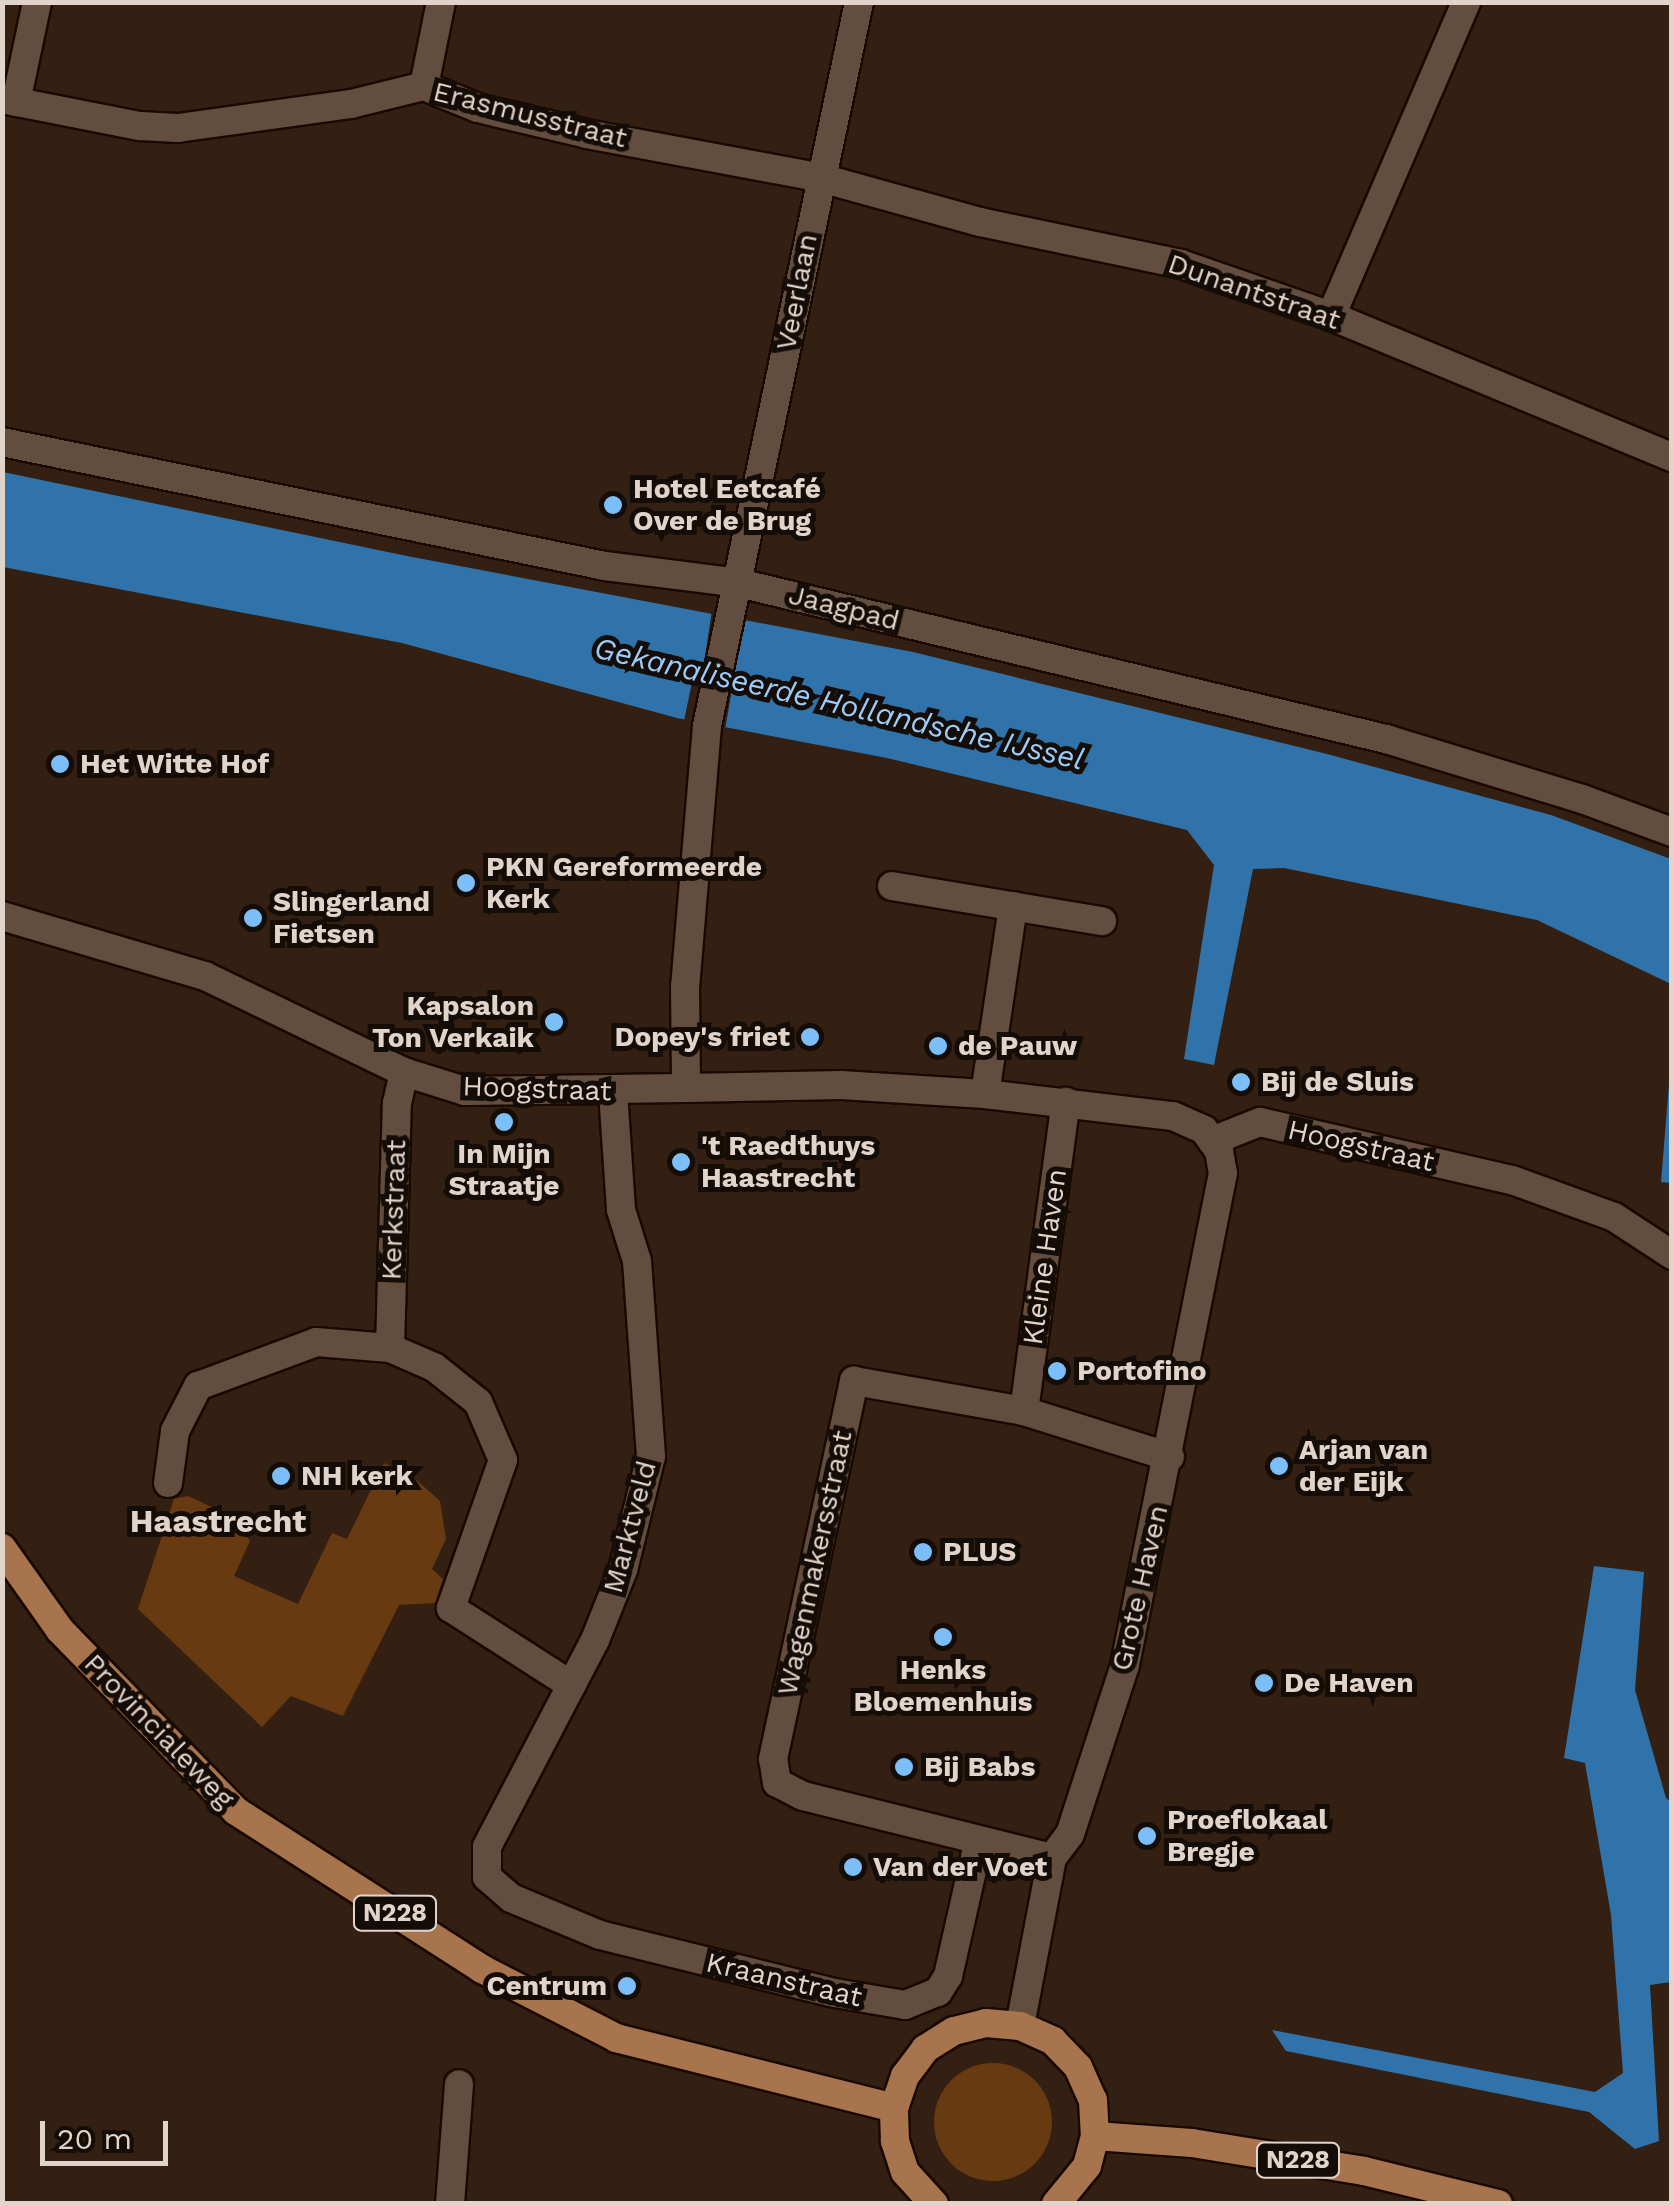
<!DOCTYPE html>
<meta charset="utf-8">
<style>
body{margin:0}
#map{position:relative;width:1674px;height:2206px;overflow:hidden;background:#332012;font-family:"Work Sans",sans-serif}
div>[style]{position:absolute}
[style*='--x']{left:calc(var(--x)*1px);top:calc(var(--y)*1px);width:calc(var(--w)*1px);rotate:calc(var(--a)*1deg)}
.green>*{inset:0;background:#683a11}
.round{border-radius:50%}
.water>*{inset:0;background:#2f73aa}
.pier>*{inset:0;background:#332012}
.roads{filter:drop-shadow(2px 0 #1a0900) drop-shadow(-2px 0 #1a0900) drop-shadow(0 2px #1a0900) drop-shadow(0 -2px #1a0900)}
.pedestrian>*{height:28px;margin:-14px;padding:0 14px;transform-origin:14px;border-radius:14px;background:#634d3e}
.minor>*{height:28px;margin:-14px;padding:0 14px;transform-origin:14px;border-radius:14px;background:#634d3e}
.tertiary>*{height:28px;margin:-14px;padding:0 14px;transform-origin:14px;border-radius:14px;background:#634d3e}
.primary>*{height:28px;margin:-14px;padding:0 14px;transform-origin:14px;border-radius:14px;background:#a7744e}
.dots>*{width:28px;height:28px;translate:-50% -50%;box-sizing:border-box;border:5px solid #140c06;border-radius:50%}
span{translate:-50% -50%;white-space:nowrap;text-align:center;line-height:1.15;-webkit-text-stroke:10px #140c06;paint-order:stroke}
.shield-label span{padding:2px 8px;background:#140c06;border:2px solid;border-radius:8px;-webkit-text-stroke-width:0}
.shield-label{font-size:25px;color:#e1d4cb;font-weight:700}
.street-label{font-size:28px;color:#e1d4cb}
.poi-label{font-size:28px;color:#e1d4cb;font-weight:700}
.left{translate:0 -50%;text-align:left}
.right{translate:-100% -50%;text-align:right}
.water-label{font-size:30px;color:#9accfa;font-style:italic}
.quarter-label{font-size:32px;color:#e1d4cb;font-weight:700}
.frame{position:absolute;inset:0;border:5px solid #e1d4cb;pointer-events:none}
.scale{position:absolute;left:40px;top:2121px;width:128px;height:45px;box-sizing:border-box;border:5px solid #e1d4cb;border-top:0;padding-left:12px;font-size:30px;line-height:35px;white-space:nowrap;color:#e1d4cb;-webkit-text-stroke:8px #140c06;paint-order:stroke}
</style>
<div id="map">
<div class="green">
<div style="clip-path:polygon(384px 1463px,412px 1476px,440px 1501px,446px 1539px,432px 1569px,443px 1579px,435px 1603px,399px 1605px,343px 1716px,291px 1696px,262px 1727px,138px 1609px,174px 1499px,188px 1496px,235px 1518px,250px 1541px,234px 1576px,298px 1604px,332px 1533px,347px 1539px)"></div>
<div class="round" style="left:934px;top:2063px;width:118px;height:118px"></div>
</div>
<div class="water">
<div style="clip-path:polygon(3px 472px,407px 556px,913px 652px,1327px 754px,1551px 815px,1671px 859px,1671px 984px,1537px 920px,1284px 868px,1253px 869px,1214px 1065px,1184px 1059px,1214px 865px,1187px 830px,887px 758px,677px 718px,402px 643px,3px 567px)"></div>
<div style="clip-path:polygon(1671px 1060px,1671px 1183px,1661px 1182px)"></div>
<div style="clip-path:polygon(1594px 1566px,1644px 1572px,1635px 1690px,1666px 1798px,1671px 1802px,1671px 1982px,1650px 1985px,1659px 2141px,1635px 2149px,1589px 2112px,1286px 2051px,1272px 2030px,1595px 2092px,1623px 2073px,1611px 1915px,1585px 1763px,1564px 1758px)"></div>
</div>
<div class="pier">
<div style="clip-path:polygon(712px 610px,743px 617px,725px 688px,732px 689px,725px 730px,684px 721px,692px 682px,701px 683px)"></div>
</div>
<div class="roads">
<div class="pedestrian">
<div style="--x:1024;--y:1411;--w:312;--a:-82.3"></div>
</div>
<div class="minor">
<div style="--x:424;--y:86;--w:86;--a:-78.6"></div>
<div style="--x:2;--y:99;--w:141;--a:11.1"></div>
<div style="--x:140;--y:126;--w:38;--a:3"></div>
<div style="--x:178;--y:128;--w:175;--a:-7.9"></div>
<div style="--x:351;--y:104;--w:75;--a:-13.9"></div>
<div style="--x:424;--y:86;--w:58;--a:22.2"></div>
<div style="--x:478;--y:108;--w:112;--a:13.4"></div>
<div style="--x:587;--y:134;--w:238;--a:10.6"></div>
<div style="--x:821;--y:178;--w:165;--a:15.5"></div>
<div style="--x:980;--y:222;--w:205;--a:11.8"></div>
<div style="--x:1181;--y:264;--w:159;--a:19.1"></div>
<div style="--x:1331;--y:316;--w:369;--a:22.5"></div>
<div style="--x:16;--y:102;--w:102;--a:-78.1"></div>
<div style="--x:1331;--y:316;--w:342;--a:-66.7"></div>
<div style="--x:2;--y:442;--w:616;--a:11.62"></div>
<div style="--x:605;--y:566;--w:135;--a:7.2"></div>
<div style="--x:739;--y:583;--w:666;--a:13.56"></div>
<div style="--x:1386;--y:739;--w:205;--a:17"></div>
<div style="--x:1582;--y:799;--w:96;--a:20.1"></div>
<div style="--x:892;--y:886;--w:213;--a:9.5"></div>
<div style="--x:2;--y:916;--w:212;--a:16.5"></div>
<div style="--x:205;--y:976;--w:221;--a:25.8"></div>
<div style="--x:404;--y:1072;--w:64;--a:17.3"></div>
<div style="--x:465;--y:1091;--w:221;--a:-0.8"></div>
<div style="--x:613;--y:1092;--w:118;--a:86.1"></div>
<div style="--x:621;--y:1210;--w:53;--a:72.6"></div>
<div style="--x:637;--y:1261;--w:196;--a:85.9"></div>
<div style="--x:651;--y:1456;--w:117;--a:103.8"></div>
<div style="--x:623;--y:1570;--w:75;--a:111.8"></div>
<div style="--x:595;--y:1640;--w:233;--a:117.6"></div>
<div style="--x:487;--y:1847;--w:30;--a:90"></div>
<div style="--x:487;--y:1877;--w:32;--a:41"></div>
<div style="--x:511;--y:1898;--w:96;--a:22.6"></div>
<div style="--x:600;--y:1935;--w:242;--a:13.9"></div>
<div style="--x:835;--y:1993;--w:71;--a:9.7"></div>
<div style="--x:905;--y:2005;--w:35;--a:-22"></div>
<div style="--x:938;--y:1992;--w:19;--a:-58"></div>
<div style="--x:948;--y:1976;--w:139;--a:-77.2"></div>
<div style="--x:985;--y:1094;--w:190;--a:-81.5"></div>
<div style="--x:1212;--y:1141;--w:52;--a:-21.6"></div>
<div style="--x:1260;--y:1122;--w:259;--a:13"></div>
<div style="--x:1512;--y:1180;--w:109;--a:19.9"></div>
<div style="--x:1614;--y:1217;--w:69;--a:33.2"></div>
<div style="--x:390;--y:1348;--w:245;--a:-88.4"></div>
<div style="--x:397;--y:1103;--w:32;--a:-77"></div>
<div style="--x:168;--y:1483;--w:52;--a:-82.3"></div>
<div style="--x:175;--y:1431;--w:51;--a:-62.9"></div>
<div style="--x:198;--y:1386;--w:126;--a:-20.4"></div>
<div style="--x:316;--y:1342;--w:74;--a:4.6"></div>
<div style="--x:390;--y:1348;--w:48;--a:23.4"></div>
<div style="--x:434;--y:1367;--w:56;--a:38.5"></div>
<div style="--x:478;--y:1402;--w:63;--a:66.7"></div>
<div style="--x:503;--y:1460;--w:157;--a:109.4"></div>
<div style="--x:451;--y:1608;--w:143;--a:32.7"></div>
<div style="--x:1052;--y:1858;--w:257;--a:-166"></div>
<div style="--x:803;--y:1796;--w:29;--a:-153"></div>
<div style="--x:777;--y:1783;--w:24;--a:-99"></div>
<div style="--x:773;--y:1759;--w:387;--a:-77.9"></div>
<div style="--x:854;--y:1381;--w:173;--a:10"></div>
<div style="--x:1024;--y:1411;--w:153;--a:17.5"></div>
<div style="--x:450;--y:2204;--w:120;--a:-85.7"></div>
</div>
<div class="tertiary">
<div style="--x:859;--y:2;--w:740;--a:101.86"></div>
<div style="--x:707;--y:726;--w:261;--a:94.8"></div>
<div style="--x:685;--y:986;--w:102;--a:89.4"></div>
<div style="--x:686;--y:1088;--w:155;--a:-1.1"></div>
<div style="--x:841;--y:1085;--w:144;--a:3.6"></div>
<div style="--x:985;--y:1094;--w:189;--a:6.7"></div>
<div style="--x:1173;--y:1116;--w:34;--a:24"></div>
<div style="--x:1204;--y:1130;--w:26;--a:54"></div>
<div style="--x:1219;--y:1151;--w:22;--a:80"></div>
<div style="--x:1223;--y:1173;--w:502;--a:101.27"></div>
<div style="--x:1125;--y:1665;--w:178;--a:108"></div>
<div style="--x:1070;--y:1834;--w:30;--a:127"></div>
<div style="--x:1052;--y:1858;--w:171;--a:100.8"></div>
</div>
<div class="primary">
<div style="--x:2;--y:1548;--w:100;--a:54.7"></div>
<div style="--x:60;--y:1630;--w:252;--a:45.8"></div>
<div style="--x:236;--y:1811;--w:292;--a:32.7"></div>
<div style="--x:482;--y:1969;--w:151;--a:27.2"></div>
<div style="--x:616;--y:2038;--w:287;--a:14.1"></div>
<div style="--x:1095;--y:2136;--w:97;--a:4.1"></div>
<div style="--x:1192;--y:2143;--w:174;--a:9.2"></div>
<div style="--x:1364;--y:2171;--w:138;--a:13.8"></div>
<div style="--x:934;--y:2204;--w:43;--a:-132.2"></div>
<div style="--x:905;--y:2172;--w:33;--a:-108"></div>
<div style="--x:895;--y:2141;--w:33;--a:-92"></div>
<div style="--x:894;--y:2108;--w:34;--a:-71"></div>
<div style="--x:905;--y:2076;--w:34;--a:-53"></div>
<div style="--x:925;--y:2049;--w:34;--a:-32"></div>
<div style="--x:954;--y:2031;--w:33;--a:-14"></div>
<div style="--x:986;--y:2023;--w:34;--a:5"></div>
<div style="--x:1020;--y:2026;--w:36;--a:24"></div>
<div style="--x:1053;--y:2041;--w:36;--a:46"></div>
<div style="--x:1078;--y:2067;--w:36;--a:66"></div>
<div style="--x:1093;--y:2100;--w:36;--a:87"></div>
<div style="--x:1095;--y:2136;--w:31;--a:105"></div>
<div style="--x:1087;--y:2166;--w:49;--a:129.2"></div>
</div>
</div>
<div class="dots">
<div style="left:613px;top:505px;background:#7cbef9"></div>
<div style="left:60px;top:764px;background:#7cbef9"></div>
<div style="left:466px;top:883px;background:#7cbef9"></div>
<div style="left:253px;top:918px;background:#7cbef9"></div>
<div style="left:554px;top:1022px;background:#7cbef9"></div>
<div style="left:810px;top:1037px;background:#7cbef9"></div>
<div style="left:938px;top:1046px;background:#7cbef9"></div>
<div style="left:1241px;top:1082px;background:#7cbef9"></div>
<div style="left:504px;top:1122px;background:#7cbef9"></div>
<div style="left:681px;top:1162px;background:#7cbef9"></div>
<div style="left:1057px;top:1371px;background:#7cbef9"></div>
<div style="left:1279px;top:1466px;background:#7cbef9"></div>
<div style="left:281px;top:1476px;background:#7cbef9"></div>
<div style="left:923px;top:1552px;background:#7cbef9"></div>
<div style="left:943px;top:1637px;background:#7cbef9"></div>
<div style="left:1264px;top:1683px;background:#7cbef9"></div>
<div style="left:904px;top:1767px;background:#7cbef9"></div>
<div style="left:1147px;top:1836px;background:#7cbef9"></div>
<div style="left:853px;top:1867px;background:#7cbef9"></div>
<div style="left:627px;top:1986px;background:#7cbef9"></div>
</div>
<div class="shield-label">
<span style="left:395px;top:1913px">N228</span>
<span style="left:1298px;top:2160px">N228</span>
</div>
<div class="street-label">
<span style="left:530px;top:115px;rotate:14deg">Erasmusstraat</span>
<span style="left:797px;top:292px;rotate:-79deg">Veerlaan</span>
<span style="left:1254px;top:292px;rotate:19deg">Dunantstraat</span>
<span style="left:844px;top:608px;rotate:14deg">Jaagpad</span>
<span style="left:537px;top:1089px;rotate:2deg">Hoogstraat</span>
<span style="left:1361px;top:1146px;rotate:13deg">Hoogstraat</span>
<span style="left:394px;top:1210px;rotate:-88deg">Kerkstraat</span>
<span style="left:1045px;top:1257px;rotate:-82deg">Kleine Haven</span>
<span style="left:630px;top:1527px;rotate:-75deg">Marktveld</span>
<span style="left:815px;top:1563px;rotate:-78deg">Wagenmakersstraat</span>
<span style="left:1140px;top:1588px;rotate:-77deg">Grote Haven</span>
<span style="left:159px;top:1731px;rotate:46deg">Provincialeweg</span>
<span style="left:784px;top:1980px;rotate:13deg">Kraanstraat</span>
</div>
<div class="poi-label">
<span class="left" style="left:633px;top:505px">Hotel Eetcafé<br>Over de Brug</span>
<span class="left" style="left:80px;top:764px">Het Witte Hof</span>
<span class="left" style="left:486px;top:883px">PKN Gereformeerde<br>Kerk</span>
<span class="left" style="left:273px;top:918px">Slingerland<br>Fietsen</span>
<span class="right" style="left:534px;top:1022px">Kapsalon<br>Ton Verkaik</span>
<span class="right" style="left:790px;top:1037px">Dopey's friet</span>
<span class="left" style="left:958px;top:1046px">de Pauw</span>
<span class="left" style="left:1261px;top:1082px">Bij de Sluis</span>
<span class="left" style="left:701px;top:1162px">'t Raedthuys<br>Haastrecht</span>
<span style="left:504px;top:1170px">In Mijn<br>Straatje</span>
<span class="left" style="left:1077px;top:1371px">Portofino</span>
<span class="left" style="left:1299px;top:1466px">Arjan van<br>der Eijk</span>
<span class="left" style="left:301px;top:1476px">NH kerk</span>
<span class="left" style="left:943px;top:1552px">PLUS</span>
<span style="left:943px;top:1686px">Henks<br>Bloemenhuis</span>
<span class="left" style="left:1284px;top:1683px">De Haven</span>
<span class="left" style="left:924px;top:1767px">Bij Babs</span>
<span class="left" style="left:1167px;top:1836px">Proeflokaal<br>Bregje</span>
<span class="left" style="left:873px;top:1867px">Van der Voet</span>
<span class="right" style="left:607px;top:1986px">Centrum</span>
</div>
<div class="water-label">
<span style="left:839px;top:704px;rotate:13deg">Gekanaliseerde Hollandsche IJssel</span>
</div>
<div class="quarter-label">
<span style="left:218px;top:1521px">Haastrecht</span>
</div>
<div class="frame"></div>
<div class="scale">20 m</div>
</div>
